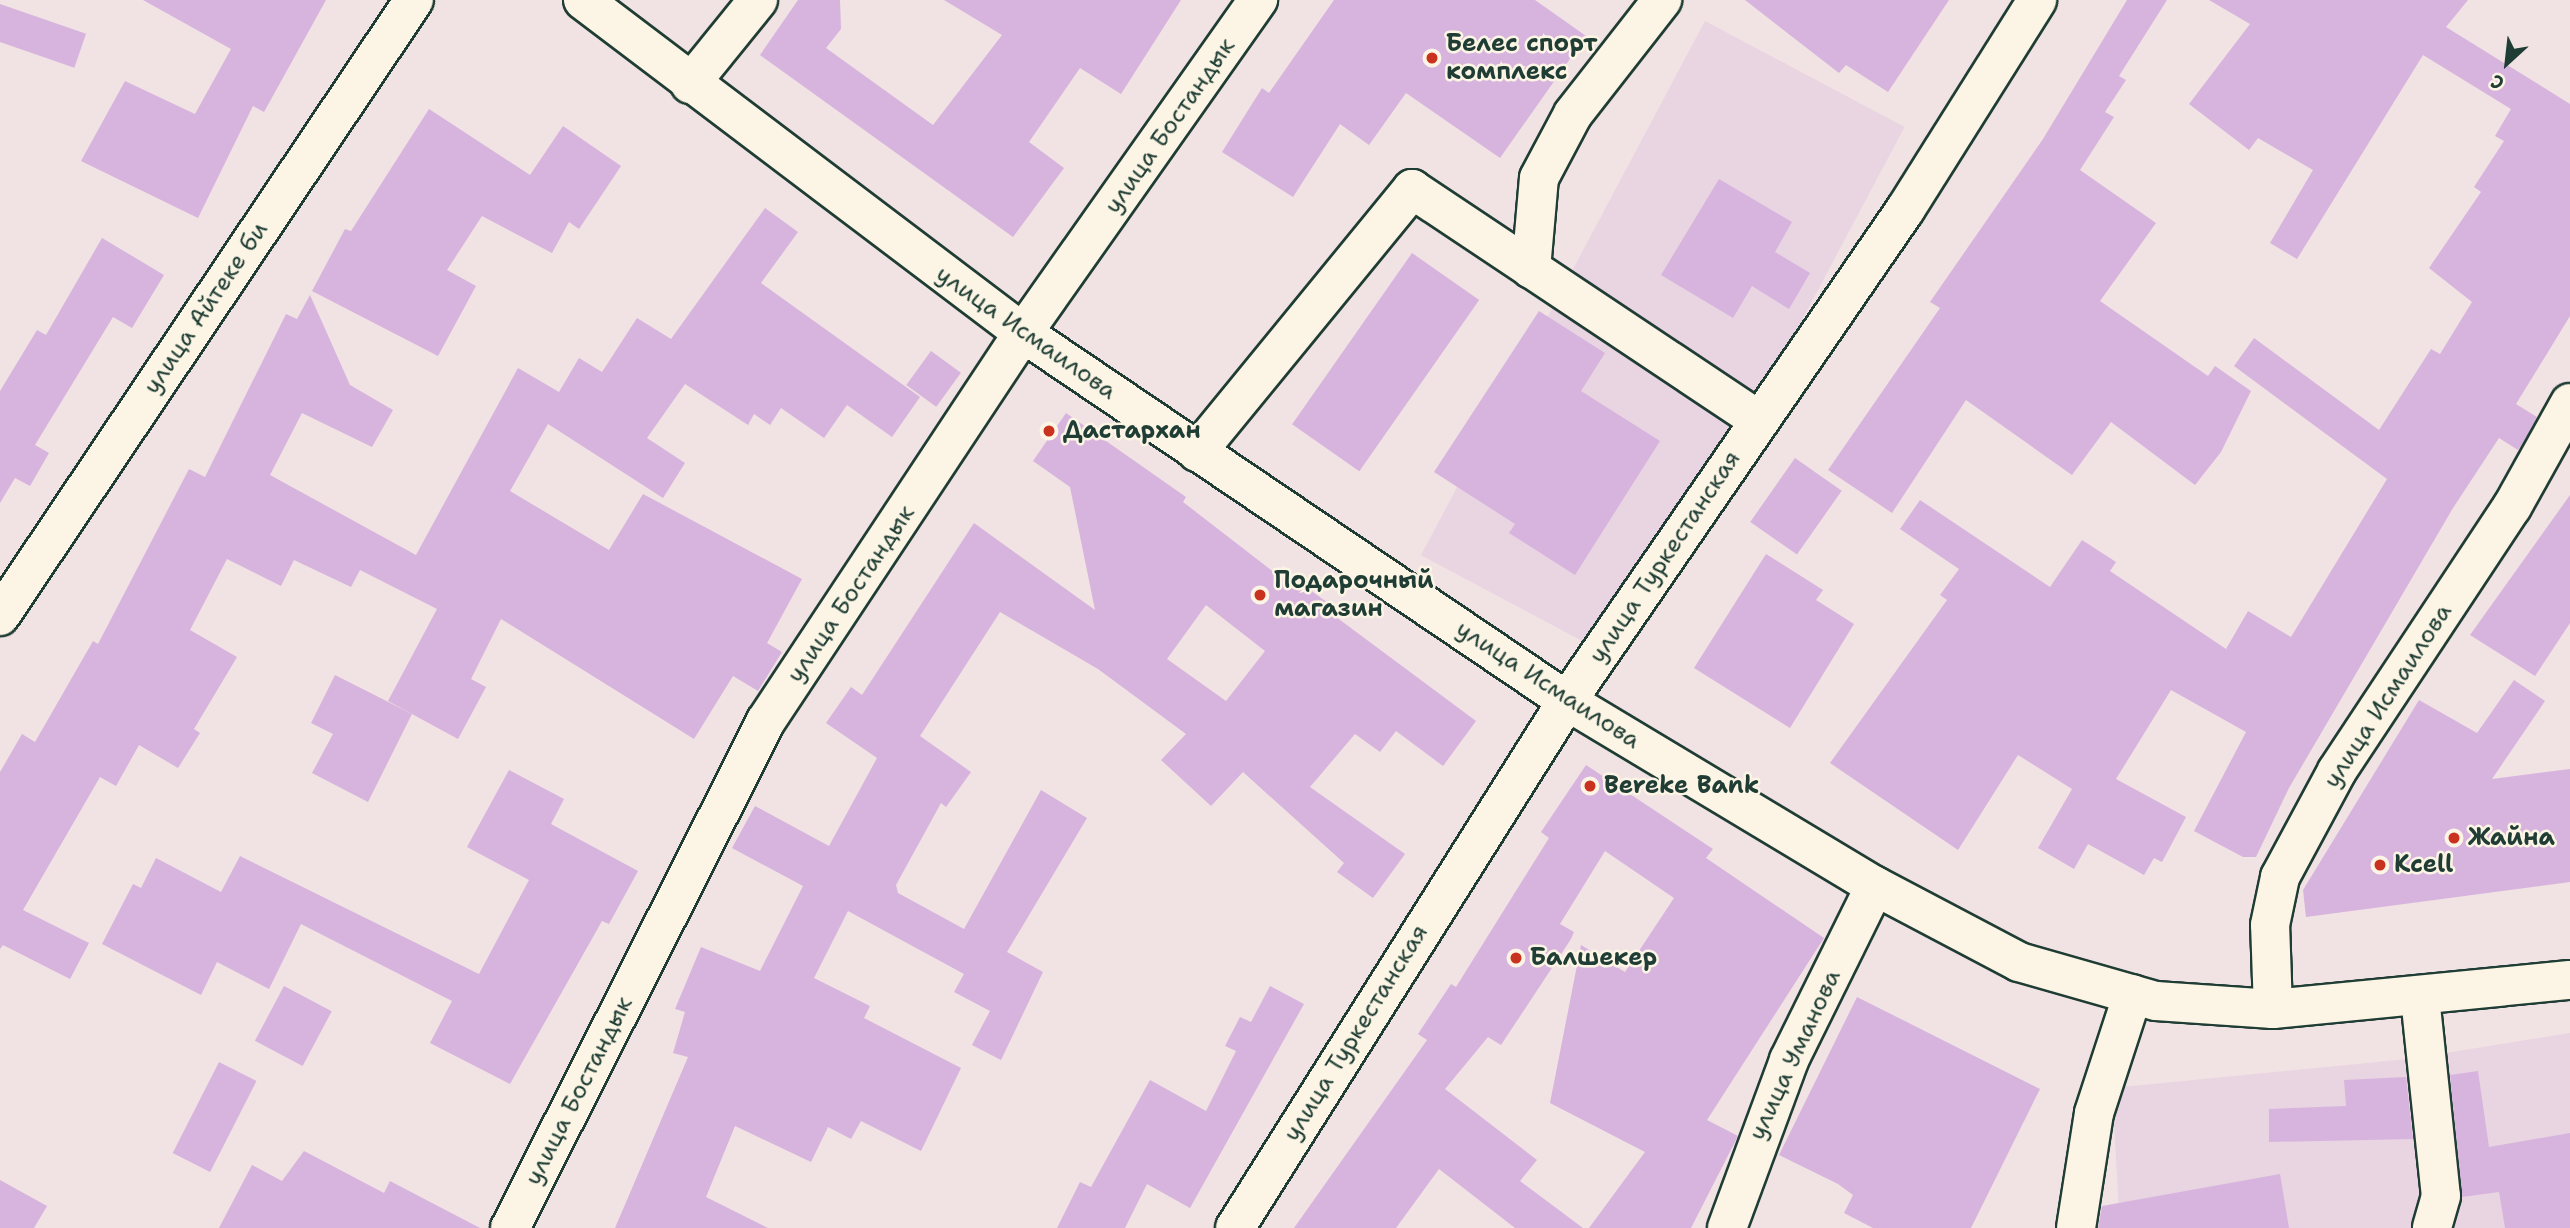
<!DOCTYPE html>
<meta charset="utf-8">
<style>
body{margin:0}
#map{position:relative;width:2570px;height:1228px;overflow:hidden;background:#f1e2e3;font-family:"Shantell Sans",sans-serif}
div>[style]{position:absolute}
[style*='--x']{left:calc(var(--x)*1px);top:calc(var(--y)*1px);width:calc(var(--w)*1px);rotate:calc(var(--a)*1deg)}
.built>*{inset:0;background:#e9d4e2;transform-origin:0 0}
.building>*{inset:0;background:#d7b4de;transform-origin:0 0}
.roads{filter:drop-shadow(2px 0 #1f3d34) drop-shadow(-2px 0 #1f3d34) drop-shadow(0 2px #1f3d34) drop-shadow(0 -2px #1f3d34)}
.minor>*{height:38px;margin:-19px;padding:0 19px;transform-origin:19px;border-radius:19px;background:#fcf5e5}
.major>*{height:38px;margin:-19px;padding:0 19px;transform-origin:19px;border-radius:19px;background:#fcf5e5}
.dots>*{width:19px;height:19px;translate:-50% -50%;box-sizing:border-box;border:4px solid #fcf5e5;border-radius:50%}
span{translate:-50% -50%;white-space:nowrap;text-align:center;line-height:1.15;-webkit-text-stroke:5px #fcf5e5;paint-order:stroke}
.poi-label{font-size:24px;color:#1f3d34;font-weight:700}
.left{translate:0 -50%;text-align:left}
.street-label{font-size:24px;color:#1f3d34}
.north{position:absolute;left:2472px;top:28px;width:70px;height:70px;-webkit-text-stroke:5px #fcf5e5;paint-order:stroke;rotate:207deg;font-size:19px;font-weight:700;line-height:28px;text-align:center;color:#1f3d34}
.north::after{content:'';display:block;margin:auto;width:24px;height:32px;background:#1f3d34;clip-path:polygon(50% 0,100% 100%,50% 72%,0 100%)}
</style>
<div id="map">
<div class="built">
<div style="left:1705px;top:21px;width:226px;height:605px;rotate:28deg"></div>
<div style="clip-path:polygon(2570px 1033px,2570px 1228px,2120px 1228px,2112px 1088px,2408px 1059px)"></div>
</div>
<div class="building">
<div style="clip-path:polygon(143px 0,326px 0,264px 112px,253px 106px,198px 218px,81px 161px,125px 81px,195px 114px,231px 49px)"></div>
<div style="clip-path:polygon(798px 0,840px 0,841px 29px,826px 48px,933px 125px,1002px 35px,944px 0,1181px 0,1121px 94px,1080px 68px,1029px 142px,1064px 168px,1013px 237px,760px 55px)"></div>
<div style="clip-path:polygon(1334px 0,1535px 0,1586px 36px,1500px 158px,1406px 93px,1369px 145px,1340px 124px,1293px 197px,1222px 152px,1262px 88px,1269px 93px)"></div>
<div style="clip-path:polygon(1745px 0,1949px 0,1888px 92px,1846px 65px,1839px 73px)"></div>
<div style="clip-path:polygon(2127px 0,2167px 0,2119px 76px,2126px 80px,2105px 112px,2114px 117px,2080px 170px,2156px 223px,2100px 301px,2208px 376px,2215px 366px,2251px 391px,2221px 452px,2195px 485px,2111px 422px,2072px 475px,1966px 400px,1892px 513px,1828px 470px,1940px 308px,1930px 302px,2043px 139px)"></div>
<div style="clip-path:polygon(2209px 0,2468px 0,2446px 27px,2570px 104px,2570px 316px,2516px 404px,2537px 417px,2525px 440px,2518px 450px,2499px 438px,2453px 508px,2289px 788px,2256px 857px,2243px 857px,2194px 831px,2246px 732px,2171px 690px,2116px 779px,2186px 817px,2162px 862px,2154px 858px,2144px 875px,2088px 844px,2074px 869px,2038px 848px,2072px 789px,2018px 755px,1958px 850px,1830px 763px,1947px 600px,1940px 595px,1959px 569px,1900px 529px,1920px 500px,2050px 587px,2082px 540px,2116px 562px,2110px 571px,2226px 649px,2248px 611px,2291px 637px,2387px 479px,2234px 366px,2254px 338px,2379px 430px,2431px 349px,2440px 354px,2472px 302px,2429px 268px,2481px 192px,2474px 187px,2504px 141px,2495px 136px,2511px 109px,2423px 55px,2297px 259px,2270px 243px,2313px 170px,2258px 138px,2249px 150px,2189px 104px,2250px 24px)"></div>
<div style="left:0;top:4px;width:91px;height:36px;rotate:19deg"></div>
<div style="clip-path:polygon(429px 109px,530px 175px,563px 126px,621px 166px,579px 229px,569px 222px,552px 253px,482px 216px,447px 270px,476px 286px,438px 356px,312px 291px,345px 229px,351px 231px)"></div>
<div style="clip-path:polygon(1719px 179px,1792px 222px,1775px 252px,1810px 273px,1789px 309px,1752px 286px,1733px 318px,1661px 275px)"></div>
<div style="clip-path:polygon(765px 208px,798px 232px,761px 283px,920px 397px,892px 437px,847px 405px,824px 438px,781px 408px,770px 425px,754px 414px,748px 425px,685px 384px,647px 438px,685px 463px,663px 498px,548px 424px,510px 491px,609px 550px,643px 494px,802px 579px,767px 643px,782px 652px,758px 691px,733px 676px,694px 739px,501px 619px,471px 679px,486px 687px,458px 739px,388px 701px,437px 609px,360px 570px,351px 587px,294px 560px,281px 586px,227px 559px,190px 630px,237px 657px,194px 729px,200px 733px,178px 768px,139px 745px,116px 786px,100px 777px,23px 910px,89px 943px,70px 979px,3px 945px,0 949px,0 772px,22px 734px,35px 742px,93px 641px,98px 644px,189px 469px,205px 477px,286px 314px,297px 319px,310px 295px,350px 385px,393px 410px,372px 447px,302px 413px,270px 475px,416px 555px,518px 368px,559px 392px,579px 358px,602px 372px,637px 318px,671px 339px)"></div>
<div style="clip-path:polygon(102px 238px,164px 275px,132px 328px,113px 317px,35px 445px,49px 453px,30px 486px,15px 478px,0 503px,0 391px,37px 330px,46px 335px)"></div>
<div style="left:1412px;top:253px;width:82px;height:209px;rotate:35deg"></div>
<div style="clip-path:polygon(1539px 311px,1605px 353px,1581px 391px,1660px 441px,1575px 575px,1509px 533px,1515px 524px,1434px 472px)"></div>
<div style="left:931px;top:351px;width:37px;height:42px;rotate:36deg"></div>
<div style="clip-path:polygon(evenodd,1066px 413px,1186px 497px,1183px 502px,1297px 590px,1302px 584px,1332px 606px,1328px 611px,1476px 721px,1443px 766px,1396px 731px,1380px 752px,1355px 734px,1310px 787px,1405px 854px,1373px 898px,1337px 872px,1344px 863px,1243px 772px,1211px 806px,1161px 760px,1186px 734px,1098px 669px,1000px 612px,920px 736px,971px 772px,946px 807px,941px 803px,896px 885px,898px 893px,964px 929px,1041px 790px,1087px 818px,1007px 952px,1043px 972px,1001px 1060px,972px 1045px,990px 1011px,954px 992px,964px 974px,848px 911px,814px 978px,870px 1006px,864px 1018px,961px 1068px,921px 1151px,861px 1121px,851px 1139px,828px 1127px,811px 1162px,735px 1126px,706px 1197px,768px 1228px,615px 1228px,688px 1057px,673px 1053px,685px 1012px,675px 1009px,701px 947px,760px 971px,803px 886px,732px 848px,755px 806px,829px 846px,877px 758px,826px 723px,851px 687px,862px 695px,974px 523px,1095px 610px,1070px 487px,1033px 461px,1066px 413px,1206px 605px,1265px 651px,1226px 701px,1167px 659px,1206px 605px)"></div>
<div style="left:1795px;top:458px;width:57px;height:78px;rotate:35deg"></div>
<div style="clip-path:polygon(2570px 495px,2570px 623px,2535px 676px,2470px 635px)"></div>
<div style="clip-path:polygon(1766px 554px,1823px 590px,1816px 600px,1854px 624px,1790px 728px,1694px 668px)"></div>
<div style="clip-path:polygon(335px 675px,412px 714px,368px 802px,312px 773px,333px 734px,311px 723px)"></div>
<div style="clip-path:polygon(2514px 680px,2545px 701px,2492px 779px,2570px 769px,2570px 882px,2306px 917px,2303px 890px,2419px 700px,2477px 733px)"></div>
<div style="clip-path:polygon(1586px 765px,1713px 849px,1706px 858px,1824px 938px,1707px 1120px,1738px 1136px,1691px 1228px,1589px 1228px,1645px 1152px,1550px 1103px,1581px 945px,1625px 972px,1674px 898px,1605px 851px,1560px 924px,1574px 932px,1571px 939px,1501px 1045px,1488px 1037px,1445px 1089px,1537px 1160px,1520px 1181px,1583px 1228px,1515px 1228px,1439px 1169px,1396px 1228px,1294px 1228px,1427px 1040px,1418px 1034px,1451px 984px,1456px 987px,1549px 838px,1541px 832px)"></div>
<div style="clip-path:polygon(509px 770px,564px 799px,551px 824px,638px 871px,609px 924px,602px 921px,510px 1084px,430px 1043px,452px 1001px,301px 924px,269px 989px,217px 962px,201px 995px,102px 944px,133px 884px,141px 888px,156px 858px,221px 892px,240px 856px,479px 974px,529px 880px,467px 847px)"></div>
<div style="left:284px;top:986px;width:54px;height:62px;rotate:28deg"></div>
<div style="clip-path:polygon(1270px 986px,1304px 1004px,1190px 1208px,1147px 1184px,1125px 1228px,1057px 1228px,1080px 1182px,1091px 1187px,1150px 1080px,1206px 1111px,1236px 1051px,1225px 1046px,1240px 1017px,1251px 1022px)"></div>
<div style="clip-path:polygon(1857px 997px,2040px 1089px,1971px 1228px,1873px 1228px,1844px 1213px,1853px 1195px,1838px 1184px,1779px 1155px)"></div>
<div style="left:219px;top:1062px;width:42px;height:102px;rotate:27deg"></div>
<div style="clip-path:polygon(2478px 1071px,2489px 1147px,2570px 1133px,2570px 1228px,2505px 1228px,2499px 1192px,2462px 1197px,2450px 1075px)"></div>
<div style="clip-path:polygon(2406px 1077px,2413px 1139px,2269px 1142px,2269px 1109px,2346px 1106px,2344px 1080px)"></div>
<div style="clip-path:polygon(304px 1151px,384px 1193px,390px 1181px,480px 1228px,219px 1228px,252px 1165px,282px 1181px)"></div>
<div style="clip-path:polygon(2280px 1174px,2289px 1228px,2098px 1228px,2102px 1206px)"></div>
<div style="clip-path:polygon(0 1180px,47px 1206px,34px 1228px,0 1228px)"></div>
</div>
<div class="roads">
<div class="minor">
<div style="--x:690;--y:84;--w:108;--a:-51"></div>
<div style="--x:1531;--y:269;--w:91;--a:-85"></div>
<div style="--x:1539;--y:178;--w:72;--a:-62"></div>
<div style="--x:1573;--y:114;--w:145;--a:-52"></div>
<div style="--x:1197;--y:452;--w:340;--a:-50.7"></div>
<div style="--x:1412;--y:189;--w:416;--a:33.7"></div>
<div style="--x:0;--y:616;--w:742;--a:-56.1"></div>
<div style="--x:2420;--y:997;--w:200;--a:84"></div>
<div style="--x:2441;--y:1196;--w:33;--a:106"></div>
<div style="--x:2273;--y:1009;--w:84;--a:-92"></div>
<div style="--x:2270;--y:925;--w:49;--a:-78.2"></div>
<div style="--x:2280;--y:877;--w:120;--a:-61.7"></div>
<div style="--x:2337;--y:771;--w:317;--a:-56.5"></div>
<div style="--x:2512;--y:507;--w:119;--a:-60.9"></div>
<div style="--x:510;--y:1228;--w:568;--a:-63.21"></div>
<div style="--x:766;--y:721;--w:465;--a:-56.5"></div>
<div style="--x:1023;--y:333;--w:408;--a:-54.8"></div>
<div style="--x:1235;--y:1228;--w:623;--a:-57.79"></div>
<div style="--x:1567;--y:701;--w:596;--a:-55.46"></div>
<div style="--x:1905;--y:210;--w:248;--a:-57.8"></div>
<div style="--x:1727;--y:1228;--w:179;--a:-69.7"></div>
<div style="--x:1789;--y:1060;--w:194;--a:-63.7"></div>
<div style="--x:2076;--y:1228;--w:116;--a:-81.1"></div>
<div style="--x:2094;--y:1113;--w:125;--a:-71.9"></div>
</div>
<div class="major">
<div style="--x:583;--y:0;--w:552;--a:37.12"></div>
<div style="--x:1023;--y:333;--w:657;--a:34.08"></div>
<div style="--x:1567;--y:701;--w:359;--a:31"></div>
<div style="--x:1875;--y:886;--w:163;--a:27.8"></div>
<div style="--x:2019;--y:962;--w:142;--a:15.9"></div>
<div style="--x:2156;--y:1001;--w:117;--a:3.9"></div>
<div style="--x:2273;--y:1009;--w:298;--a:-5.6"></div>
</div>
</div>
<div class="dots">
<div style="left:1432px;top:58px;background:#c8321e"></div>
<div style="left:1049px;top:431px;background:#c8321e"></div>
<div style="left:1260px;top:595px;background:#c8321e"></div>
<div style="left:1590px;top:786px;background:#c8321e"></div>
<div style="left:2454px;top:838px;background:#c8321e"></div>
<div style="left:2380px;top:865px;background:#c8321e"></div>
<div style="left:1516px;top:958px;background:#c8321e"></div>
</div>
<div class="poi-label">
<span class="left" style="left:1446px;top:58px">Белес спорт<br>комплекс</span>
<span class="left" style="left:1063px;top:431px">Дастархан</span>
<span class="left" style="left:1274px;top:595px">Подарочный<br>магазин</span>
<span class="left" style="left:1604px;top:786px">Bereke Bank</span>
<span class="left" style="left:2468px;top:838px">Жайна</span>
<span class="left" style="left:2394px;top:865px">Kcell</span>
<span class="left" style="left:1530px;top:958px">Балшекер</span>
</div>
<div class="street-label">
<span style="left:1170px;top:126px;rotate:-55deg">улица Бостандык</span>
<span style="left:206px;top:308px;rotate:-56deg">улица Айтеке би</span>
<span style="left:1026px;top:333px;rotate:35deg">улица Исмаилова</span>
<span style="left:1665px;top:557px;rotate:-56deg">улица Туркестанская</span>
<span style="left:851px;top:594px;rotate:-56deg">улица Бостандык</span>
<span style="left:1548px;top:685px;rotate:33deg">улица Исмаилова</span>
<span style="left:2388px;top:696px;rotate:-57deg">улица Исмаилова</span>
<span style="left:1356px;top:1033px;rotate:-58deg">улица Туркестанская</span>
<span style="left:1795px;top:1055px;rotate:-65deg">улица Уманова</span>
<span style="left:579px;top:1091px;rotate:-63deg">улица Бостандык</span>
</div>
<div class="north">С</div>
</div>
